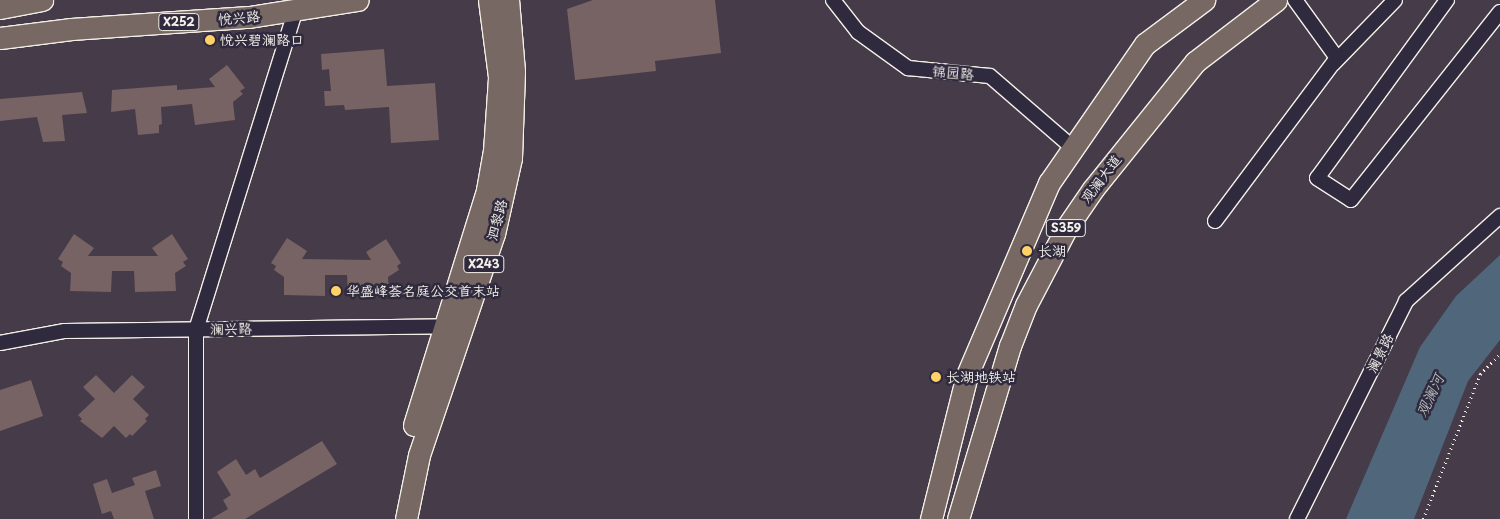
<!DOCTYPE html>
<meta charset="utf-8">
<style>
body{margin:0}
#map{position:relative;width:1500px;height:519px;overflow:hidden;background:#453b49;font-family:"Playpen Sans","LXGW WenKai TC",sans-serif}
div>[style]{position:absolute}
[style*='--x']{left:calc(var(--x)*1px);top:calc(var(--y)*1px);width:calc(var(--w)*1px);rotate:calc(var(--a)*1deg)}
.water>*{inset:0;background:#50667b}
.building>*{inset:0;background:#776264}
.path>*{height:2.5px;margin-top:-1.25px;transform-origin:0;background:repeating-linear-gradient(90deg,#f4f1e8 0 1px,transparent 0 5px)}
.roads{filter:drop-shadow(1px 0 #f4f1e8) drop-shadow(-1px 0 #f4f1e8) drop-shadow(0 1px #f4f1e8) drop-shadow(0 -1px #f4f1e8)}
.minor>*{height:14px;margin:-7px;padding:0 7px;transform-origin:7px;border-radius:7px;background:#2f2a3d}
.primary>*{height:21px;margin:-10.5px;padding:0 10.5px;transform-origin:10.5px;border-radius:10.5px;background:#776864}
.dots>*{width:14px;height:14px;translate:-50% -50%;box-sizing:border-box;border:2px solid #2f2a3d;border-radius:50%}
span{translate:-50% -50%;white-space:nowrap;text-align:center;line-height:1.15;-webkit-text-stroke:5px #2f2a3d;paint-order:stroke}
.shield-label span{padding:1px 4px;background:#2f2a3d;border:1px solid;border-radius:4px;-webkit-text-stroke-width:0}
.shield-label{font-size:12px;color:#f4f1e8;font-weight:700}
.street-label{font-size:14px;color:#f4f1e8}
.poi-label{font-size:14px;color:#f4f1e8}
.left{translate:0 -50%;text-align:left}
.water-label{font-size:15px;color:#b2b9bc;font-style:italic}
</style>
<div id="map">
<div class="water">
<div style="clip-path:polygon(1500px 255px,1500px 340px,1468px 381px,1414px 519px,1346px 519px,1420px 347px,1456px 296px)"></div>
</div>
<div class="building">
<div style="clip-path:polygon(593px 0,715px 0,721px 53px,655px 61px,656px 71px,575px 80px,567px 9px)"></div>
<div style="clip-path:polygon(384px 49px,387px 86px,435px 83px,439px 140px,391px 143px,389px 107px,345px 110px,344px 105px,325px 106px,324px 91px,331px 91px,329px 69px,322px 70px,321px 54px)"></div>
<div style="clip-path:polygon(227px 65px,245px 88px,240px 91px,243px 94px,233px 102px,235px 120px,195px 125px,192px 104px,161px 107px,162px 124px,159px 125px,159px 133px,138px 135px,135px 109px,111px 112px,112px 90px,177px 85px,177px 90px,215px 87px,209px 79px)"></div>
<div style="clip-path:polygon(82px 92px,87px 113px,62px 115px,65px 141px,43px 142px,37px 117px,0 121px,0 99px)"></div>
<div style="clip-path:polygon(74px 234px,94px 248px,88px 256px,158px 256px,152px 248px,172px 234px,188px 259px,183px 262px,186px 266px,175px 273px,176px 291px,135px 292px,134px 271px,112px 271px,111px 292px,70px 291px,71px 273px,61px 266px,63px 262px,58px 259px)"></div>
<div style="clip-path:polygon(287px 238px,307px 251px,302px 259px,371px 260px,366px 252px,386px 239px,401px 263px,397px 266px,399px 270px,388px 277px,389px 295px,348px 296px,347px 275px,325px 275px,325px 296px,284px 295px,284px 277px,274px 270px,276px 266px,271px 263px)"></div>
<div style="clip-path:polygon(96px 375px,114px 393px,132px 375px,145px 387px,133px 399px,149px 415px,145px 419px,147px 421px,132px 436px,130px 434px,126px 438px,114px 426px,102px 438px,80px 421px,82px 419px,78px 415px,95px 399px,83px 387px)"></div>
<div style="clip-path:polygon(31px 380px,43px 416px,0 431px,0 390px)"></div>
<div style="clip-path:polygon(322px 441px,337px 464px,245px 519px,211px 519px,228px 509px,223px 500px,231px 495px,217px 472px,236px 459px,246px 475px,255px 469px,260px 478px)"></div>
<div style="clip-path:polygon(156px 470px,161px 486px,145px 491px,154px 519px,114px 519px,111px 511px,102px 514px,93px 484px,107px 479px,112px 493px,135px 485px,132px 478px)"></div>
</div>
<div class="path">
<div style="--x:1423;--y:519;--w:156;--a:-68.5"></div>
<div style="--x:1480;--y:374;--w:28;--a:-45"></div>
</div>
<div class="roads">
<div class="minor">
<div style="--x:833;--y:0;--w:41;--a:52"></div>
<div style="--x:858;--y:32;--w:62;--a:35.8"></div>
<div style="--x:908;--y:68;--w:82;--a:5.6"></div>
<div style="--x:990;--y:76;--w:110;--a:40.9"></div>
<div style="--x:1447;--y:0;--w:220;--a:126.1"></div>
<div style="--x:1317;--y:178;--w:40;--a:32.9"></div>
<div style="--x:1351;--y:200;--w:240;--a:-51.6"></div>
<div style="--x:1333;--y:64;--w:89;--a:-45.9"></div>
<div style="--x:1215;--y:221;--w:204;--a:-53.2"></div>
<div style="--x:1337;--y:58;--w:72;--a:-125.9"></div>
<div style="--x:0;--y:343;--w:66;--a:-10.5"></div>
<div style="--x:65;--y:331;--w:387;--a:-0.7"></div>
<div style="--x:196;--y:519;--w:189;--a:-90"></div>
<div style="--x:196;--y:330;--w:333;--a:-72.7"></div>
<div style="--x:1297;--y:519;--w:244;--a:-63.4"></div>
<div style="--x:1406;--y:301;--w:127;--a:-42.1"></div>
</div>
<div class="primary">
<div style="--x:0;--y:8;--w:43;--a:-10.8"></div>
<div style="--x:0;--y:38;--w:72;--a:-7.2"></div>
<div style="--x:71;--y:29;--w:178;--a:-3.9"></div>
<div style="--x:249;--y:17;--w:110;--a:-8.9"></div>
<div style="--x:414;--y:425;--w:246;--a:-72.7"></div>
<div style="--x:487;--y:190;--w:40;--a:-80"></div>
<div style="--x:494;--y:151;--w:74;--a:-86.1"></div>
<div style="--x:499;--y:77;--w:78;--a:-97.4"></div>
<div style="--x:406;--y:519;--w:65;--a:-78.5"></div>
<div style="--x:419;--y:455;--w:233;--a:-71.3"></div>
<div style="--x:494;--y:234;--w:78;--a:-77.4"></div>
<div style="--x:511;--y:158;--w:87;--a:-88"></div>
<div style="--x:514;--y:71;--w:71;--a:-94.8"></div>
<div style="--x:931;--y:519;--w:148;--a:-76"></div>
<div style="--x:967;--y:375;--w:209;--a:-66.9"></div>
<div style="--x:1049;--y:183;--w:169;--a:-55.4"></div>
<div style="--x:1145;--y:44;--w:74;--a:-36.7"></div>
<div style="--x:958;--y:519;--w:181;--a:-73.3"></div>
<div style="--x:1010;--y:346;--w:44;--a:-68.7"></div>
<div style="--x:1026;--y:305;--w:88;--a:-62.3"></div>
<div style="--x:1067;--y:227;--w:46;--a:-55.6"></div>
<div style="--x:1093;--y:189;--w:163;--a:-51.2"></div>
<div style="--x:1195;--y:62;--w:102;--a:-37.4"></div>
</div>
</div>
<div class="dots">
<div style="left:210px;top:40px;background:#ffd166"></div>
<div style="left:1027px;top:251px;background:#ffd166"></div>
<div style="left:336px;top:291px;background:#ffd166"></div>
<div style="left:936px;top:377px;background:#ffd166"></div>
</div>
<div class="shield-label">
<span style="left:179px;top:22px">X252</span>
<span style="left:1066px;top:228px">S359</span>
<span style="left:484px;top:264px">X243</span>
</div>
<div class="street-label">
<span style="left:239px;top:18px;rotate:-5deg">悦兴路</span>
<span style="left:953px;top:73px;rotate:5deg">锦园路</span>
<span style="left:1101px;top:179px;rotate:-53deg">观澜大道</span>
<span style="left:497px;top:220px;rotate:-75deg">泗黎路</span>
<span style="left:231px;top:329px;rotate:-1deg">澜兴路</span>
<span style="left:1380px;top:353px;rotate:-63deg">澜景路</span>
</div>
<div class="poi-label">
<span class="left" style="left:220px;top:40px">悦兴碧澜路口</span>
<span class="left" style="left:1038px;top:251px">长湖</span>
<span class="left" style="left:346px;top:291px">华盛峰荟名庭公交首末站</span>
<span class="left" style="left:946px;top:377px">长湖地铁站</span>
</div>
<div class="water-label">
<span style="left:1429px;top:395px;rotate:-65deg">观澜河</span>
</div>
</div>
